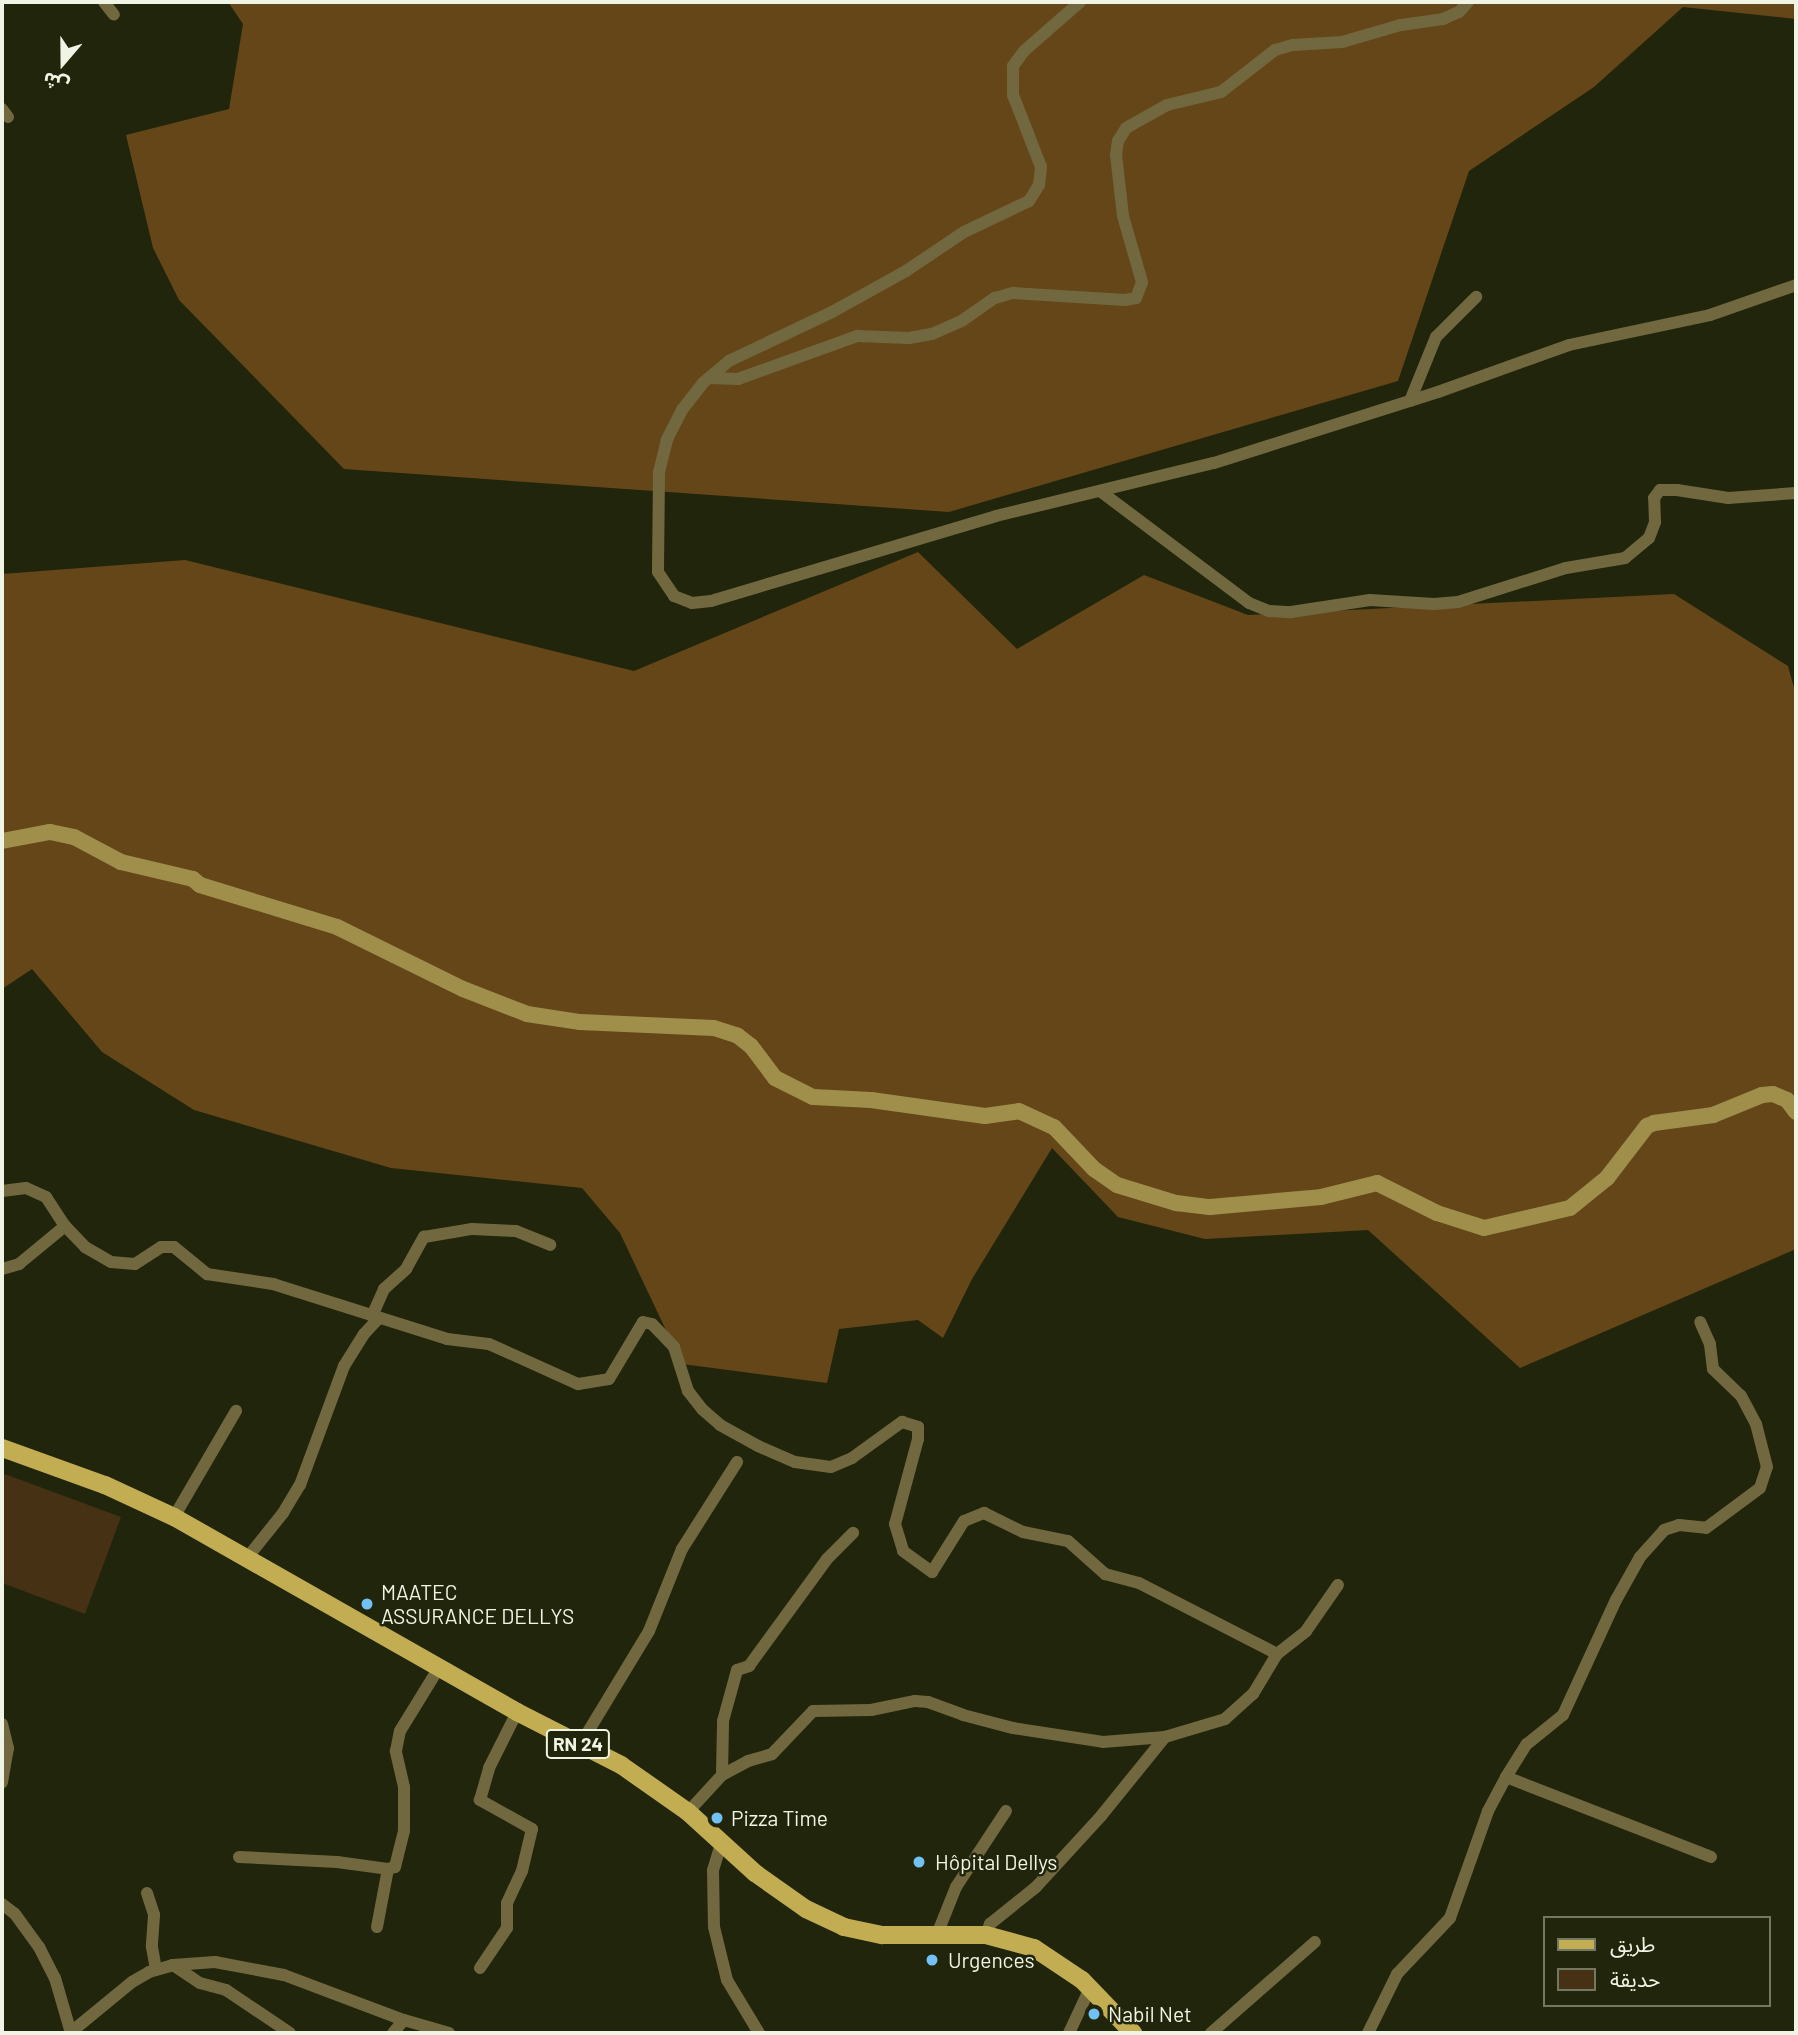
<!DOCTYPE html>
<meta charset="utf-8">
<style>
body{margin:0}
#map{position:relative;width:1798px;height:2035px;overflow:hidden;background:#20250b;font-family:Barlow,"Noto Sans Arabic",sans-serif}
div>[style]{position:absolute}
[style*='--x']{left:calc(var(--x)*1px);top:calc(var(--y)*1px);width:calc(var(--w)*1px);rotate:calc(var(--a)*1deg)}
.green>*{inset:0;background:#463114}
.forest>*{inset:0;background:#654619}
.street>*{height:12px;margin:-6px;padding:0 6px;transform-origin:6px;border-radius:6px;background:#72683f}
.secondary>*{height:16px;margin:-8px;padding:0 8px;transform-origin:8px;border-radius:8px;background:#9f8f4b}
.primary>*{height:18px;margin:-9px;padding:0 9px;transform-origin:9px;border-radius:9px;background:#c3ad53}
.dots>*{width:19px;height:19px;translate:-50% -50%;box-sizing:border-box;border:4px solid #20250b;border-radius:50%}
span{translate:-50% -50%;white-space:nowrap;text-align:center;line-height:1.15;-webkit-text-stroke:5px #20250b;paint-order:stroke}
.shield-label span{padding:2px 5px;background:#20250b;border:2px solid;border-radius:5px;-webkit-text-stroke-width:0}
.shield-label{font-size:19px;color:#f0f4e4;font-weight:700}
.poi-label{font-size:21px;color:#f0f4e4}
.left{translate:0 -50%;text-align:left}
.frame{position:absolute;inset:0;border:4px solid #f0f4e4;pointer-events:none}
.legend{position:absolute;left:1543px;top:1916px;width:228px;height:91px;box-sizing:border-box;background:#20250b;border:2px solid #737862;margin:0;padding:9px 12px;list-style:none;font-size:21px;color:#f0f4e4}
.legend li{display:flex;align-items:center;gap:14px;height:35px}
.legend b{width:35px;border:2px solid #737862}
.north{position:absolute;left:28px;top:28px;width:70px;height:70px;-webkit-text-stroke:5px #20250b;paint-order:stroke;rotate:200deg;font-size:19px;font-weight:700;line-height:28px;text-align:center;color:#f0f4e4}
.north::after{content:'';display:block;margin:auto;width:24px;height:32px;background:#f0f4e4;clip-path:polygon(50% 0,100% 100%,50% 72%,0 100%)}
</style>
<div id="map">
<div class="green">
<div style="clip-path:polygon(2px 1473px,121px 1517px,85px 1614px,2px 1583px)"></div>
</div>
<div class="forest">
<div style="clip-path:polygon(228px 2px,1796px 2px,1796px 19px,1683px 7px,1594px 87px,1469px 171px,1398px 381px,949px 512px,344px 469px,179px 300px,153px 248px,126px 135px,229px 109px,243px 24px)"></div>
<div style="clip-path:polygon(918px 552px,1017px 649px,1144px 575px,1248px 615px,1674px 594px,1788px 666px,1796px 695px,1796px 1249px,1520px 1368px,1368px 1230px,1205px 1239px,1118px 1217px,1052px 1148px,972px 1279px,943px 1338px,918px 1320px,839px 1329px,827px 1383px,682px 1364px,620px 1233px,582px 1188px,391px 1168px,194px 1110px,102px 1052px,32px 969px,2px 989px,2px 574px,185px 560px,634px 671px)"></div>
</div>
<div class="street">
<div style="--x:104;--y:2;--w:16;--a:52"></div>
<div style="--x:1080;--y:2;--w:74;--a:138.8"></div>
<div style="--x:1024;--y:51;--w:19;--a:126"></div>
<div style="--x:1013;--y:66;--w:29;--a:90"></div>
<div style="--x:1013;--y:95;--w:77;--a:68.7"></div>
<div style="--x:1041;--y:167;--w:18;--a:96"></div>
<div style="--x:1039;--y:185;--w:19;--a:122"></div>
<div style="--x:1029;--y:201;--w:72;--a:154.5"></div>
<div style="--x:964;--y:232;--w:70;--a:146.1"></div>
<div style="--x:906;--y:271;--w:85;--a:151"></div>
<div style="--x:832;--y:312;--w:114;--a:154.6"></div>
<div style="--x:729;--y:361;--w:34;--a:140"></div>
<div style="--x:703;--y:383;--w:34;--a:128"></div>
<div style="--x:682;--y:410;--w:34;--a:117"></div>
<div style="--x:667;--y:440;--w:34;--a:104"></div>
<div style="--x:659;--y:473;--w:99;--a:90.6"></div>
<div style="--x:658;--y:572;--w:29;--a:56"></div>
<div style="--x:674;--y:596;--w:19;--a:21"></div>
<div style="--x:692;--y:603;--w:19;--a:-6"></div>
<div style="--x:711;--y:601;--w:297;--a:-16.6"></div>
<div style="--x:996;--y:516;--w:224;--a:-13.7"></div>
<div style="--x:1214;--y:463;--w:235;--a:-17.6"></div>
<div style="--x:1438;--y:392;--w:139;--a:-19.7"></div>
<div style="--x:1569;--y:345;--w:144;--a:-12"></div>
<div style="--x:1710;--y:315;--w:91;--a:-19.2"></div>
<div style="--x:2;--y:109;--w:10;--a:53"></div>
<div style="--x:709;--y:378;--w:29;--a:2"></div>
<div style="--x:738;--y:379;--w:127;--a:-19.9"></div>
<div style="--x:857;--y:336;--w:52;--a:2.2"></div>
<div style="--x:909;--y:338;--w:23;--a:-10"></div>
<div style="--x:932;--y:334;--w:34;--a:-24"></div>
<div style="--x:963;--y:320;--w:39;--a:-35"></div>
<div style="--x:995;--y:298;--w:19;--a:-16"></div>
<div style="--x:1013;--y:293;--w:112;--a:3.6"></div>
<div style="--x:1125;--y:300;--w:11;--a:-10"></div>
<div style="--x:1136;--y:298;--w:17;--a:-69"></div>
<div style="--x:1142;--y:282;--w:69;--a:-106.1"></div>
<div style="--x:1123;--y:216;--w:61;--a:-96.5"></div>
<div style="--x:1116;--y:155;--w:14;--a:-82"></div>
<div style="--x:1118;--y:141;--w:15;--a:-58"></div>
<div style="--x:1126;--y:128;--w:47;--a:-29.3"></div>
<div style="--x:1167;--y:105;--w:56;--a:-13.5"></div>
<div style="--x:1221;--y:92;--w:68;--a:-37.9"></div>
<div style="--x:1275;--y:50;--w:19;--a:-16"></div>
<div style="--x:1293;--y:45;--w:49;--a:-3.5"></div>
<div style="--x:1342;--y:42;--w:61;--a:-16.1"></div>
<div style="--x:1401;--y:25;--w:42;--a:-8.1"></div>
<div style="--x:1443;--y:19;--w:17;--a:-24"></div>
<div style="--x:1459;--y:12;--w:13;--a:-48"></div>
<div style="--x:1410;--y:401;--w:69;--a:-67.9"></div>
<div style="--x:1436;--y:337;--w:57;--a:-45"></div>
<div style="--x:1100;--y:491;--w:186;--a:36.9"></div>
<div style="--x:1249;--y:603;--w:22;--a:22"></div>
<div style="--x:1269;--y:611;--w:22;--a:3"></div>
<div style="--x:1291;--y:612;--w:80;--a:-8.6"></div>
<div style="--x:1370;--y:600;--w:64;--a:3.6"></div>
<div style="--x:1434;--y:604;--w:24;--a:-5"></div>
<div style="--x:1458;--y:602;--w:113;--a:-17.5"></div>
<div style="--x:1566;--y:568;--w:60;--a:-9.6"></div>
<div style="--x:1625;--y:558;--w:31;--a:-40"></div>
<div style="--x:1649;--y:538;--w:17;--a:-69"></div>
<div style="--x:1655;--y:522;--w:24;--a:-92"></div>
<div style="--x:1654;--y:498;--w:10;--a:-53"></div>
<div style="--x:1660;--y:490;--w:17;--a:0"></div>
<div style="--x:1677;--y:490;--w:52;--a:8.9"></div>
<div style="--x:1728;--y:498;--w:68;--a:-4.2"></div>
<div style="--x:2;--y:1191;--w:24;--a:-7"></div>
<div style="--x:26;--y:1188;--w:22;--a:24"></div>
<div style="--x:46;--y:1197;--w:35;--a:57"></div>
<div style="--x:65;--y:1226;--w:29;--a:46"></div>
<div style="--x:85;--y:1247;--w:30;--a:30"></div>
<div style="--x:111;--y:1262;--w:24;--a:5"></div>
<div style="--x:135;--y:1264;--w:31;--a:-33"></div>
<div style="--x:161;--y:1247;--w:13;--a:0"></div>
<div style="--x:174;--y:1247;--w:43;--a:39.3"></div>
<div style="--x:207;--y:1274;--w:67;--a:8.6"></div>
<div style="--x:273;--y:1284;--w:182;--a:17.5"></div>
<div style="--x:447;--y:1339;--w:42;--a:6.8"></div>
<div style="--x:489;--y:1344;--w:98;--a:24.2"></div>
<div style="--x:578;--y:1384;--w:31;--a:-9"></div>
<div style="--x:609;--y:1379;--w:66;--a:-59.2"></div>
<div style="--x:643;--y:1322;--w:9;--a:13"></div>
<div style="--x:652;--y:1324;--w:32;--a:46"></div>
<div style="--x:674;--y:1347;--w:46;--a:72.3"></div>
<div style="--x:688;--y:1391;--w:24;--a:52"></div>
<div style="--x:703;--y:1410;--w:23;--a:41"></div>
<div style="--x:720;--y:1425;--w:43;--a:28.9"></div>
<div style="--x:758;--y:1446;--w:40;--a:23.4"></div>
<div style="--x:795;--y:1462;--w:36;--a:8"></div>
<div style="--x:831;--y:1467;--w:23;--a:-23"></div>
<div style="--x:852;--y:1458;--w:62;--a:-35.8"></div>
<div style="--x:902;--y:1422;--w:17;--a:17"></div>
<div style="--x:918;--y:1427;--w:12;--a:90"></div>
<div style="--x:918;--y:1439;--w:88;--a:105.1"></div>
<div style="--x:895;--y:1524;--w:28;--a:73"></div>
<div style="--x:903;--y:1551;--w:36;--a:36"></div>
<div style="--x:932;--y:1572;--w:60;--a:-57.9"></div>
<div style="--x:964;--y:1521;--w:22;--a:-22"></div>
<div style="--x:984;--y:1513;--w:43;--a:26"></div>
<div style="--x:1023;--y:1532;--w:46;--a:11.3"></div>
<div style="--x:1068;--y:1541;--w:50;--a:41.7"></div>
<div style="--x:1105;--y:1574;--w:35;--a:15"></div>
<div style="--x:1139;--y:1583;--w:155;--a:27.2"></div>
<div style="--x:2;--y:1269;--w:18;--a:-16"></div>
<div style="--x:19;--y:1264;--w:60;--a:-39.6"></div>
<div style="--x:372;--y:1316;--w:30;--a:-66"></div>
<div style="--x:384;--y:1289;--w:30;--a:-42"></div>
<div style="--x:406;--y:1269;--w:37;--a:-61"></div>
<div style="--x:424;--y:1237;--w:49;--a:-9.5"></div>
<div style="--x:472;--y:1229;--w:44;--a:2.6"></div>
<div style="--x:516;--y:1231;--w:37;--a:22"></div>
<div style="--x:174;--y:1517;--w:123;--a:-59.7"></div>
<div style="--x:247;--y:1558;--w:58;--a:-51.3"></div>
<div style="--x:283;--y:1513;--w:33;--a:-59"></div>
<div style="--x:300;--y:1485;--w:127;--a:-69.7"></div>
<div style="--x:344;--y:1366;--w:38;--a:-58"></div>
<div style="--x:364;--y:1334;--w:22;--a:-47"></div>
<div style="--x:2;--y:1724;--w:25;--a:76"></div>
<div style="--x:8;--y:1748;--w:35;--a:100"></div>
<div style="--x:580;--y:1745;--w:133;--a:-58.8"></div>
<div style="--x:649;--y:1631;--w:88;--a:-68.1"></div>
<div style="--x:682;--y:1549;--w:103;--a:-57.7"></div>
<div style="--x:722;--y:1775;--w:30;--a:-28"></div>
<div style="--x:748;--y:1761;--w:25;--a:-16"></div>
<div style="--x:772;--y:1754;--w:59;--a:-46.4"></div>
<div style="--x:813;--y:1711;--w:58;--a:-1"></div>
<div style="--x:871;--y:1710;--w:45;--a:-11.6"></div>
<div style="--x:915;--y:1701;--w:13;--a:4"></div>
<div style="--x:928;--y:1702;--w:37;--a:20"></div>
<div style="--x:963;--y:1715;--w:52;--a:14.6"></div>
<div style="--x:1013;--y:1728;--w:91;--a:8.8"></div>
<div style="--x:1103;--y:1742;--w:62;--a:-4.6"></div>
<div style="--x:1506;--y:1777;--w:220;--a:21.3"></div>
<div style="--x:688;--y:1812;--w:50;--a:-47.4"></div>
<div style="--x:722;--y:1775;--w:54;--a:-88.9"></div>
<div style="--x:723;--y:1721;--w:53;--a:-74.6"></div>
<div style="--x:737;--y:1670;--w:13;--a:-18"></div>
<div style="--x:749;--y:1666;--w:132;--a:-53.9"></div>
<div style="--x:827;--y:1559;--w:37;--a:-45"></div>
<div style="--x:721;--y:1844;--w:28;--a:107"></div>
<div style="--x:713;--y:1871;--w:56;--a:89"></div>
<div style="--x:714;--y:1927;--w:55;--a:76.2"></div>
<div style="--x:727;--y:1980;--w:62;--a:58.9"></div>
<div style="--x:239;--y:1857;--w:98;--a:2.9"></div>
<div style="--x:337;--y:1862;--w:51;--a:7.8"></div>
<div style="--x:388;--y:1869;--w:7;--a:-16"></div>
<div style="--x:395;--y:1867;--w:37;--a:-76"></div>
<div style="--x:404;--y:1831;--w:44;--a:-90"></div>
<div style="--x:404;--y:1787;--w:37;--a:-103"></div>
<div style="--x:396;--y:1751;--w:20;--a:-79"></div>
<div style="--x:400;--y:1731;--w:76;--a:-58.4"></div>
<div style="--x:147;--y:1893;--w:23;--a:72"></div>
<div style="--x:154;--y:1915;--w:32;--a:94"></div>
<div style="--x:152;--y:1947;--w:23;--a:80"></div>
<div style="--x:2;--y:1904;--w:16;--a:38"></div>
<div style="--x:15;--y:1914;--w:41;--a:54"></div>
<div style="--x:39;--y:1947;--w:35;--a:63"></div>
<div style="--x:55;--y:1978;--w:57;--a:73.8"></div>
<div style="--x:377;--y:1927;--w:59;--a:-79.3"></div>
<div style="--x:986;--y:1935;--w:12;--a:-70"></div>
<div style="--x:990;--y:1924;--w:59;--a:-38.8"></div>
<div style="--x:1036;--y:1887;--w:96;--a:-47.5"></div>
<div style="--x:1101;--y:1816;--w:102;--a:-51"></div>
<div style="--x:1165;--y:1737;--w:63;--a:-16.7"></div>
<div style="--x:1225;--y:1719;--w:38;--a:-42"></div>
<div style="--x:1253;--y:1694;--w:47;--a:-59"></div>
<div style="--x:1277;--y:1654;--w:37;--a:-38"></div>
<div style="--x:1306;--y:1631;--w:56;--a:-55.2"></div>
<div style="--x:936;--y:1937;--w:54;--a:-68.2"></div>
<div style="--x:956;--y:1887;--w:91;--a:-56.7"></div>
<div style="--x:173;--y:1965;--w:32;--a:34"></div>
<div style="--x:200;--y:1983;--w:27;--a:15"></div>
<div style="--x:226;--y:1990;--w:77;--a:33.9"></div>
<div style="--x:480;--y:1968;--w:48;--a:-56"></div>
<div style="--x:507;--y:1928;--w:25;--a:-90"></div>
<div style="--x:507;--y:1903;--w:35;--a:-65"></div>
<div style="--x:522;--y:1871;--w:43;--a:-76.6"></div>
<div style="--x:532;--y:1829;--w:60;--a:-150.9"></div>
<div style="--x:480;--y:1800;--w:33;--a:-74"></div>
<div style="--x:489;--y:1768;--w:63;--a:-63.4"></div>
<div style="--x:70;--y:2033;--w:80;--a:-39.4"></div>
<div style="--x:132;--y:1982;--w:20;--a:-30"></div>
<div style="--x:149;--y:1972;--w:25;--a:-16"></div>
<div style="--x:173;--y:1965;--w:42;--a:-4.1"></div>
<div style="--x:215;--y:1962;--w:70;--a:10.7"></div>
<div style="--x:284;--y:1975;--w:128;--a:20.6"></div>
<div style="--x:404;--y:2020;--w:47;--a:16.1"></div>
<div style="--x:393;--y:2033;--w:17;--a:-50"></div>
<div style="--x:1069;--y:2033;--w:50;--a:-65"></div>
<div style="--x:1211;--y:2033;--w:138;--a:-41.2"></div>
<div style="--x:1368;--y:2033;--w:66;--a:-63.8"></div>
<div style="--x:1397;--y:1974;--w:77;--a:-46.6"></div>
<div style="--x:1450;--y:1918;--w:114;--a:-70.4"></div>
<div style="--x:1488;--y:1811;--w:38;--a:-62"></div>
<div style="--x:1506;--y:1777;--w:39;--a:-58"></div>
<div style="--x:1527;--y:1744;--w:46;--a:-38.9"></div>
<div style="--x:1563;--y:1715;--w:127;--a:-65.3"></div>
<div style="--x:1616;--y:1600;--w:49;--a:-60.8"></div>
<div style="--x:1640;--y:1557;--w:36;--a:-48"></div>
<div style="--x:1664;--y:1530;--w:16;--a:-18"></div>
<div style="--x:1679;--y:1525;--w:27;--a:6"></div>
<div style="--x:1706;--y:1528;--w:67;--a:-36.5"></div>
<div style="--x:1760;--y:1488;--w:22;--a:-72"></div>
<div style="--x:1767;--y:1467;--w:44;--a:-104.3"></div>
<div style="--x:1756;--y:1424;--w:32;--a:-118"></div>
<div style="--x:1741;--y:1396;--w:39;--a:-136"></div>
<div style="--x:1713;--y:1369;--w:25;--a:-97"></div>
<div style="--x:1710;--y:1344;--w:24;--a:-114"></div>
</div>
<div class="secondary">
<div style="--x:2;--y:841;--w:49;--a:-10.6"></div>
<div style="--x:50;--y:832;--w:25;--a:12"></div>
<div style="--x:74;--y:837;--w:53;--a:28"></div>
<div style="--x:121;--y:862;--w:74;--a:13.3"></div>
<div style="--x:193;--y:879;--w:9;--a:41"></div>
<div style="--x:200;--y:885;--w:143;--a:17"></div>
<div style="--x:337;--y:927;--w:140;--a:26.2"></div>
<div style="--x:463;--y:989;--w:69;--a:21.3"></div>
<div style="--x:527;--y:1014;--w:54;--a:8.6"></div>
<div style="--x:580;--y:1022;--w:134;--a:2.6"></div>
<div style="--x:714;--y:1028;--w:25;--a:18"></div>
<div style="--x:738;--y:1036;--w:16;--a:38"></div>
<div style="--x:751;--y:1046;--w:40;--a:53"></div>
<div style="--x:775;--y:1078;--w:42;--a:26.6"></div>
<div style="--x:813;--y:1097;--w:58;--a:3"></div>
<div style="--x:871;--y:1100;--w:115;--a:8"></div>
<div style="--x:985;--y:1116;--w:34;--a:-8"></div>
<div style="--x:1019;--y:1111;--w:38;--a:25"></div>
<div style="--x:1054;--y:1127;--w:58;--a:46.4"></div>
<div style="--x:1094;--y:1169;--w:28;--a:35"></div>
<div style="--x:1117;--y:1185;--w:62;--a:17"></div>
<div style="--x:1176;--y:1203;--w:34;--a:7"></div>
<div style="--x:1210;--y:1207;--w:111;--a:-5.1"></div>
<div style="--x:1321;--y:1197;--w:58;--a:-14"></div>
<div style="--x:1377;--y:1183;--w:67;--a:26.6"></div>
<div style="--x:1437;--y:1213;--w:49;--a:17.7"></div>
<div style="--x:1484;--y:1228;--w:88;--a:-13.1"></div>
<div style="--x:1570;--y:1208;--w:48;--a:-39"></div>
<div style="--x:1607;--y:1178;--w:66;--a:-52.4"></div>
<div style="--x:1647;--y:1126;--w:8;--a:-23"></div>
<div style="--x:1654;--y:1123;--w:60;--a:-7.7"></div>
<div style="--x:1713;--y:1115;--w:53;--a:-22.2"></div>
<div style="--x:1762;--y:1095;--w:11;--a:-5"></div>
<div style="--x:1773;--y:1094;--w:15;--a:23"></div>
<div style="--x:1787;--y:1100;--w:15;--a:53"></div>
</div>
<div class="primary">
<div style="--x:2;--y:1448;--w:109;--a:19.8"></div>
<div style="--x:105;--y:1485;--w:76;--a:24.9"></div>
<div style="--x:174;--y:1517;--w:395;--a:29.6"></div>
<div style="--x:517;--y:1712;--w:117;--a:27"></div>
<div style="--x:621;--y:1765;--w:82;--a:35"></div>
<div style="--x:688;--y:1812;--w:91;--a:42.3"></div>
<div style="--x:755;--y:1873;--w:62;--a:35.2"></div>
<div style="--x:806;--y:1909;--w:42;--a:25.3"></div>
<div style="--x:844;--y:1927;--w:39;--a:12"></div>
<div style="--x:882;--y:1935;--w:104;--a:0"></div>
<div style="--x:986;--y:1935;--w:50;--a:15.2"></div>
<div style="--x:1034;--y:1948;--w:58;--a:33.7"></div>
<div style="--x:1082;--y:1980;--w:74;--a:46.1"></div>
</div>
<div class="dots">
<div style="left:367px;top:1604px;background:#72c1f5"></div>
<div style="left:717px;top:1818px;background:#72c1f5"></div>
<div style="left:919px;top:1862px;background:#72c1f5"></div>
<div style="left:932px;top:1960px;background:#72c1f5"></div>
<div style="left:1094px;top:2014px;background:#72c1f5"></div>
</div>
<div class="shield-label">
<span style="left:578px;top:1744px">RN 24</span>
</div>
<div class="poi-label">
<span class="left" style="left:381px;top:1604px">MAATEC<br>ASSURANCE DELLYS</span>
<span class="left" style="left:731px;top:1818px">Pizza Time</span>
<span class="left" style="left:935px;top:1862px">Hôpital Dellys</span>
<span class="left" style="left:948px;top:1960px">Urgences</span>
<span class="left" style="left:1108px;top:2014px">Nabil Net</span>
</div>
<div class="frame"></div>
<ul class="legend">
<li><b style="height:9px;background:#c3ad53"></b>طريق</li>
<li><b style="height:19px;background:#463114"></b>حديقة</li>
</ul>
<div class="north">ش</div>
</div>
